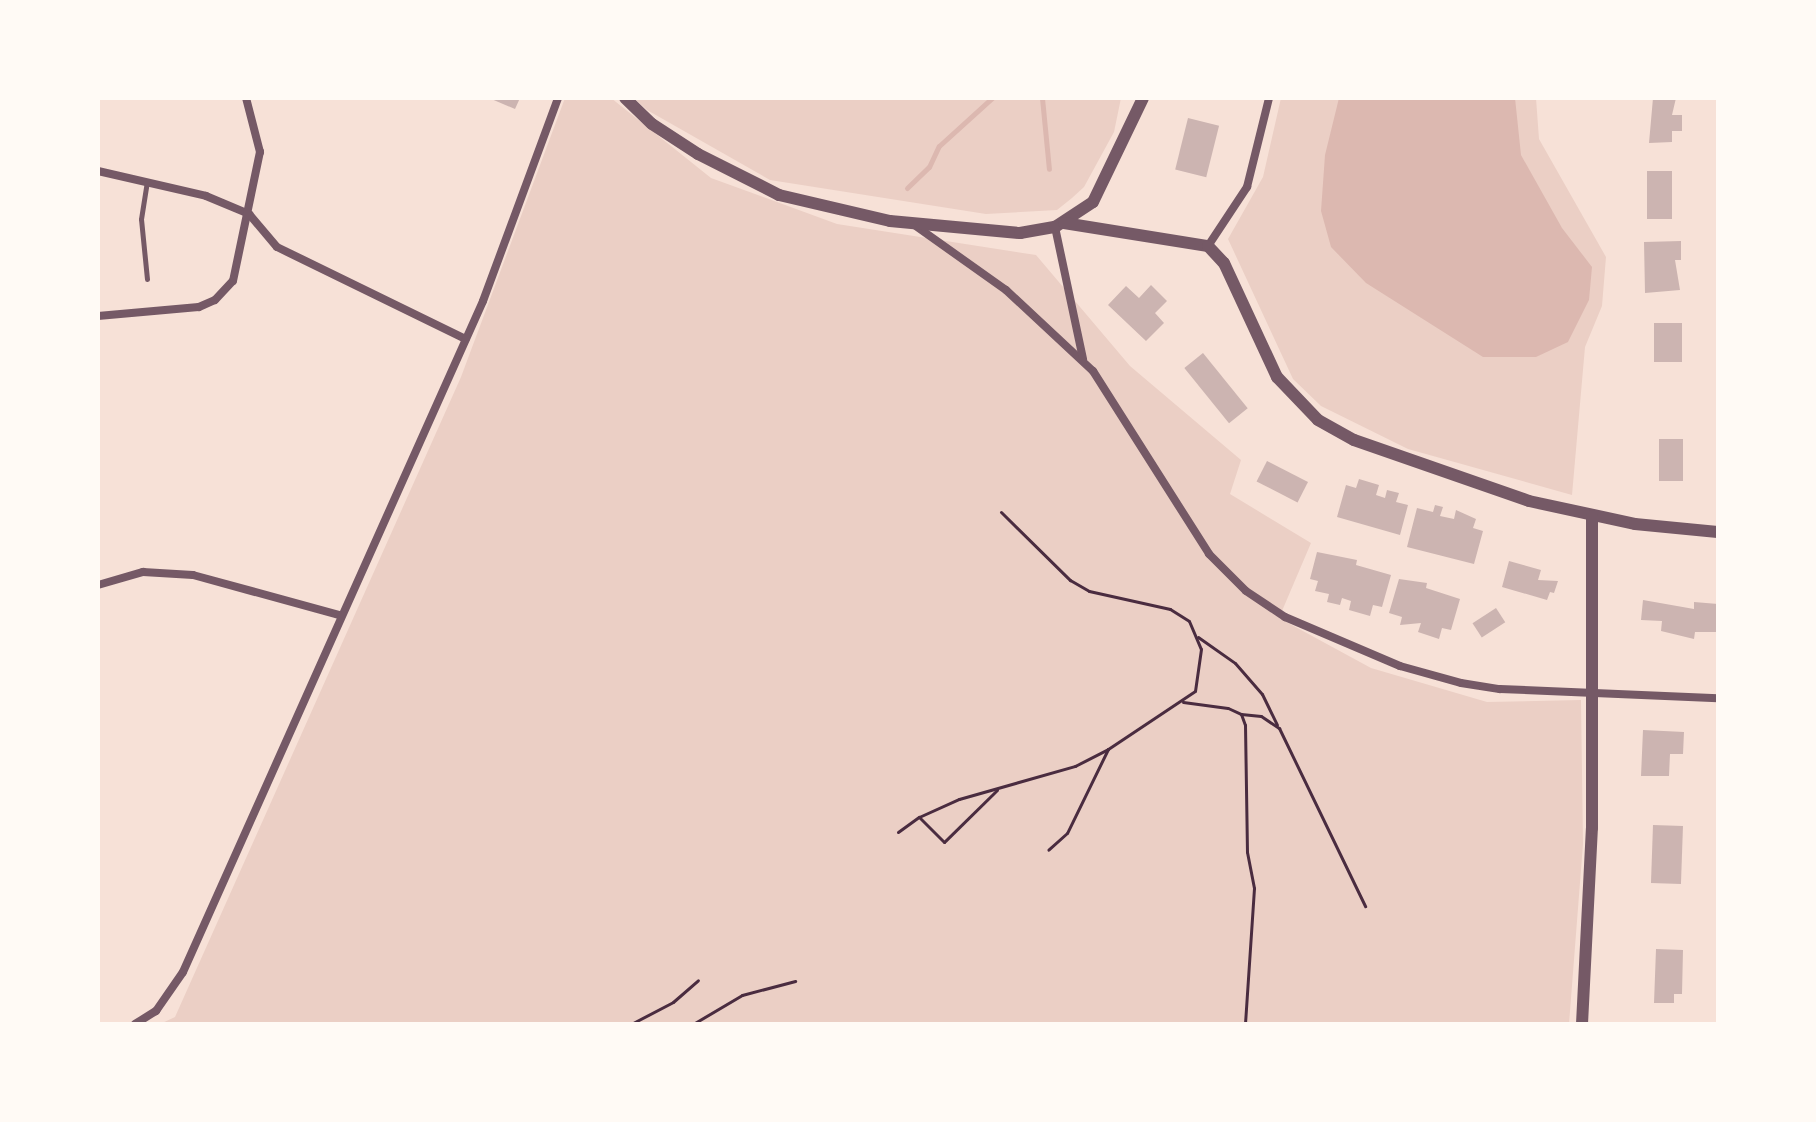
<!DOCTYPE html>
<style>
body{margin:0}
#map{position:relative;width:1816px;height:1122px;overflow:hidden;background:#f7e1d7;font-family:"Noto Sans",sans-serif}
div>[style]{position:absolute}
[style*='--x']{left:calc(var(--x)*1px);top:calc(var(--y)*1px);width:calc(var(--w)*1px);rotate:calc(var(--a)*1deg)}
.green>*{inset:0;background:#ebcfc5}
.water>*{inset:0;background:#dcb8b0}
.stream>*{height:5px;margin:-2.5px;padding:0 2.5px;transform-origin:2.5px;border-radius:2.5px;background:#dcb8b0}
.building>*{inset:0;background:#ccb4b1;transform-origin:0 0}
.path>*{height:3px;margin:-1.5px;padding:0 1.5px;transform-origin:1.5px;border-radius:1.5px;background:#4a2c40}
.service>*{height:5px;margin:-2.5px;padding:0 2.5px;transform-origin:2.5px;border-radius:2.5px;background:#755966}
.minor>*{height:8px;margin:-4px;padding:0 4px;transform-origin:4px;border-radius:4px;background:#755966}
.tertiary>*{height:12px;margin:-6px;padding:0 6px;transform-origin:6px;border-radius:6px;background:#755966}
span{translate:-50% -50%;white-space:nowrap;text-align:center;line-height:1.15;-webkit-text-stroke:6px #fffaf5;paint-order:stroke}
.frame{position:absolute;inset:0;border:100px solid #fffaf5;pointer-events:none}
</style>
<div id="map">
<div class="green">
<div style="clip-path:polygon(565px 98px,611px 98px,711px 178px,837px 224px,1036px 255px,1130px 366px,1241px 460px,1230px 494px,1311px 543px,1279px 618px,1371px 668px,1487px 702px,1581px 700px,1583px 844px,1569px 1024px,160px 1024px,175px 1017px,461px 377px)"></div>
<div style="clip-path:polygon(634px 98px,1121px 98px,1114px 132px,1084px 187px,1072px 198px,1057px 210px,986px 214px,770px 180px,647px 110px)"></div>
<div style="clip-path:polygon(1281px 98px,1536px 98px,1539px 139px,1606px 257px,1602px 306px,1585px 347px,1572px 495px,1408px 449px,1321px 406px,1293px 379px,1228px 239px,1263px 177px)"></div>
</div>
<div class="water">
<div style="clip-path:polygon(1339px 98px,1515px 98px,1521px 155px,1562px 228px,1592px 267px,1589px 300px,1568px 342px,1536px 357px,1483px 357px,1366px 283px,1331px 247px,1321px 211px,1325px 155px)"></div>
</div>
<div class="stream">
<div style="--x:1042;--y:98;--w:71;--a:84.4"></div>
<div style="--x:907;--y:188;--w:30;--a:-44"></div>
<div style="--x:929;--y:167;--w:23;--a:-65"></div>
<div style="--x:939;--y:146;--w:72;--a:-42.2"></div>
</div>
<div class="building">
<div style="clip-path:polygon(489px 98px,520px 98px,515px 109px)"></div>
<div style="clip-path:polygon(1653px 98px,1676px 98px,1672px 115px,1682px 115px,1682px 131px,1672px 131px,1672px 142px,1649px 143px)"></div>
<div style="left:1188px;top:118px;width:32px;height:53px;rotate:14deg"></div>
<div style="left:1647px;top:171px;width:25px;height:48px"></div>
<div style="clip-path:polygon(1681px 241px,1681px 260px,1675px 260px,1680px 290px,1645px 293px,1644px 242px)"></div>
<div style="clip-path:polygon(1151px 285px,1167px 301px,1155px 313px,1164px 323px,1146px 341px,1108px 305px,1126px 286px,1139px 298px)"></div>
<div style="left:1654px;top:323px;width:28px;height:39px"></div>
<div style="left:1203px;top:353px;width:71px;height:24px;rotate:51deg"></div>
<div style="left:1659px;top:439px;width:24px;height:42px"></div>
<div style="left:1267px;top:461px;width:46px;height:23px;rotate:27deg"></div>
<div style="clip-path:polygon(1359px 479px,1379px 485px,1376px 495px,1385px 498px,1387px 490px,1399px 493px,1396px 502px,1408px 505px,1400px 535px,1337px 517px,1346px 485px,1356px 488px)"></div>
<div style="clip-path:polygon(1435px 505px,1443px 507px,1440px 516px,1454px 519px,1456px 510px,1476px 519px,1473px 528px,1483px 531px,1474px 564px,1407px 547px,1417px 508px,1433px 512px)"></div>
<div style="clip-path:polygon(1317px 552px,1357px 560px,1356px 565px,1391px 575px,1382px 607px,1373px 605px,1370px 616px,1349px 610px,1351px 601px,1342px 598px,1340px 605px,1327px 602px,1329px 594px,1315px 591px,1318px 581px,1310px 579px)"></div>
<div style="clip-path:polygon(1509px 561px,1541px 570px,1538px 580px,1558px 581px,1554px 593px,1550px 592px,1547px 600px,1502px 587px)"></div>
<div style="clip-path:polygon(1399px 579px,1427px 583px,1426px 588px,1460px 599px,1451px 630px,1442px 628px,1439px 639px,1418px 632px,1421px 623px,1400px 625px,1402px 617px,1389px 613px)"></div>
<div style="clip-path:polygon(1643px 600px,1694px 609px,1694px 602px,1718px 604px,1718px 632px,1695px 632px,1694px 639px,1661px 631px,1662px 621px,1641px 620px)"></div>
<div style="left:1496px;top:608px;width:17px;height:28px;rotate:57deg"></div>
<div style="clip-path:polygon(1643px 730px,1684px 732px,1683px 754px,1670px 754px,1669px 776px,1641px 776px)"></div>
<div style="left:1653px;top:825px;width:30px;height:58px;rotate:2deg"></div>
<div style="clip-path:polygon(1656px 949px,1683px 950px,1682px 994px,1674px 994px,1674px 1003px,1654px 1003px)"></div>
</div>
<div class="path">
<div style="--x:1001;--y:512;--w:97;--a:44.6"></div>
<div style="--x:1070;--y:580;--w:22;--a:30"></div>
<div style="--x:1089;--y:591;--w:83;--a:12.5"></div>
<div style="--x:1170;--y:609;--w:22;--a:32"></div>
<div style="--x:1189;--y:621;--w:30;--a:67"></div>
<div style="--x:1201;--y:649;--w:42;--a:98.1"></div>
<div style="--x:1195;--y:691;--w:105;--a:146.3"></div>
<div style="--x:1108;--y:749;--w:93;--a:116"></div>
<div style="--x:1067;--y:833;--w:25;--a:138"></div>
<div style="--x:1198;--y:637;--w:45;--a:35.1"></div>
<div style="--x:1235;--y:663;--w:41;--a:48.9"></div>
<div style="--x:1262;--y:694;--w:34;--a:64"></div>
<div style="--x:1183;--y:702;--w:45;--a:7.6"></div>
<div style="--x:1228;--y:708;--w:14;--a:25"></div>
<div style="--x:1241;--y:714;--w:12;--a:70"></div>
<div style="--x:1245;--y:725;--w:127;--a:89.1"></div>
<div style="--x:1247;--y:852;--w:37;--a:79"></div>
<div style="--x:1254;--y:888;--w:136;--a:93.8"></div>
<div style="--x:1241;--y:714;--w:20;--a:6"></div>
<div style="--x:1261;--y:716;--w:22;--a:34"></div>
<div style="--x:1279;--y:728;--w:198;--a:64.2"></div>
<div style="--x:997;--y:790;--w:74;--a:135.5"></div>
<div style="--x:944;--y:842;--w:35;--a:-135"></div>
<div style="--x:919;--y:817;--w:44;--a:-24.2"></div>
<div style="--x:959;--y:799;--w:121;--a:-15.9"></div>
<div style="--x:1075;--y:766;--w:37;--a:-27"></div>
<div style="--x:898;--y:832;--w:26;--a:-36"></div>
<div style="--x:631;--y:1024;--w:47;--a:-27.6"></div>
<div style="--x:673;--y:1002;--w:33;--a:-41"></div>
<div style="--x:693;--y:1024;--w:57;--a:-30.6"></div>
<div style="--x:742;--y:995;--w:55;--a:-14.8"></div>
</div>
<div class="service">
<div style="--x:147;--y:279;--w:60;--a:-95.7"></div>
<div style="--x:141;--y:219;--w:37;--a:-81"></div>
</div>
<div class="minor">
<div style="--x:98;--y:171;--w:111;--a:13"></div>
<div style="--x:206;--y:196;--w:47;--a:22.7"></div>
<div style="--x:249;--y:214;--w:43;--a:49.7"></div>
<div style="--x:277;--y:247;--w:210;--a:26"></div>
<div style="--x:913;--y:224;--w:114;--a:35.4"></div>
<div style="--x:1006;--y:290;--w:119;--a:43"></div>
<div style="--x:1093;--y:371;--w:217;--a:57.6"></div>
<div style="--x:1209;--y:554;--w:52;--a:45"></div>
<div style="--x:1246;--y:591;--w:47;--a:33.7"></div>
<div style="--x:1285;--y:617;--w:125;--a:23.1"></div>
<div style="--x:1400;--y:666;--w:63;--a:15.6"></div>
<div style="--x:1461;--y:683;--w:39;--a:9"></div>
<div style="--x:1500;--y:689;--w:218;--a:2.4"></div>
<div style="--x:1055;--y:227;--w:135;--a:78"></div>
<div style="--x:1208;--y:246;--w:71;--a:-56.5"></div>
<div style="--x:1247;--y:187;--w:92;--a:-76.1"></div>
<div style="--x:98;--y:316;--w:101;--a:-5.1"></div>
<div style="--x:199;--y:307;--w:17;--a:-24"></div>
<div style="--x:215;--y:300;--w:26;--a:-47"></div>
<div style="--x:233;--y:281;--w:132;--a:-78.2"></div>
<div style="--x:260;--y:152;--w:56;--a:-104.5"></div>
<div style="--x:98;--y:585;--w:47;--a:-16.1"></div>
<div style="--x:143;--y:572;--w:50;--a:3.4"></div>
<div style="--x:193;--y:575;--w:151;--a:15.3"></div>
<div style="--x:135;--y:1024;--w:25;--a:-32"></div>
<div style="--x:156;--y:1011;--w:47;--a:-55.3"></div>
<div style="--x:183;--y:972;--w:735;--a:-65.91"></div>
<div style="--x:483;--y:301;--w:216;--a:-69.7"></div>
</div>
<div class="tertiary">
<div style="--x:625;--y:98;--w:37;--a:44"></div>
<div style="--x:652;--y:124;--w:55;--a:33.1"></div>
<div style="--x:698;--y:154;--w:91;--a:26.8"></div>
<div style="--x:779;--y:195;--w:114;--a:13.2"></div>
<div style="--x:890;--y:221;--w:131;--a:5.3"></div>
<div style="--x:1020;--y:233;--w:36;--a:-10"></div>
<div style="--x:1055;--y:227;--w:45;--a:-33.3"></div>
<div style="--x:1093;--y:202;--w:115;--a:-64.3"></div>
<div style="--x:1064;--y:223;--w:146;--a:9.1"></div>
<div style="--x:1208;--y:246;--w:23;--a:47"></div>
<div style="--x:1224;--y:263;--w:126;--a:65.1"></div>
<div style="--x:1277;--y:377;--w:59;--a:46.4"></div>
<div style="--x:1318;--y:420;--w:41;--a:29.1"></div>
<div style="--x:1354;--y:440;--w:185;--a:19.2"></div>
<div style="--x:1529;--y:501;--w:108;--a:12.2"></div>
<div style="--x:1635;--y:524;--w:83;--a:5.5"></div>
<div style="--x:1582;--y:1024;--w:196;--a:-87.1"></div>
<div style="--x:1592;--y:828;--w:312;--a:-90"></div>
</div>
<div class="frame"></div>
</div>
